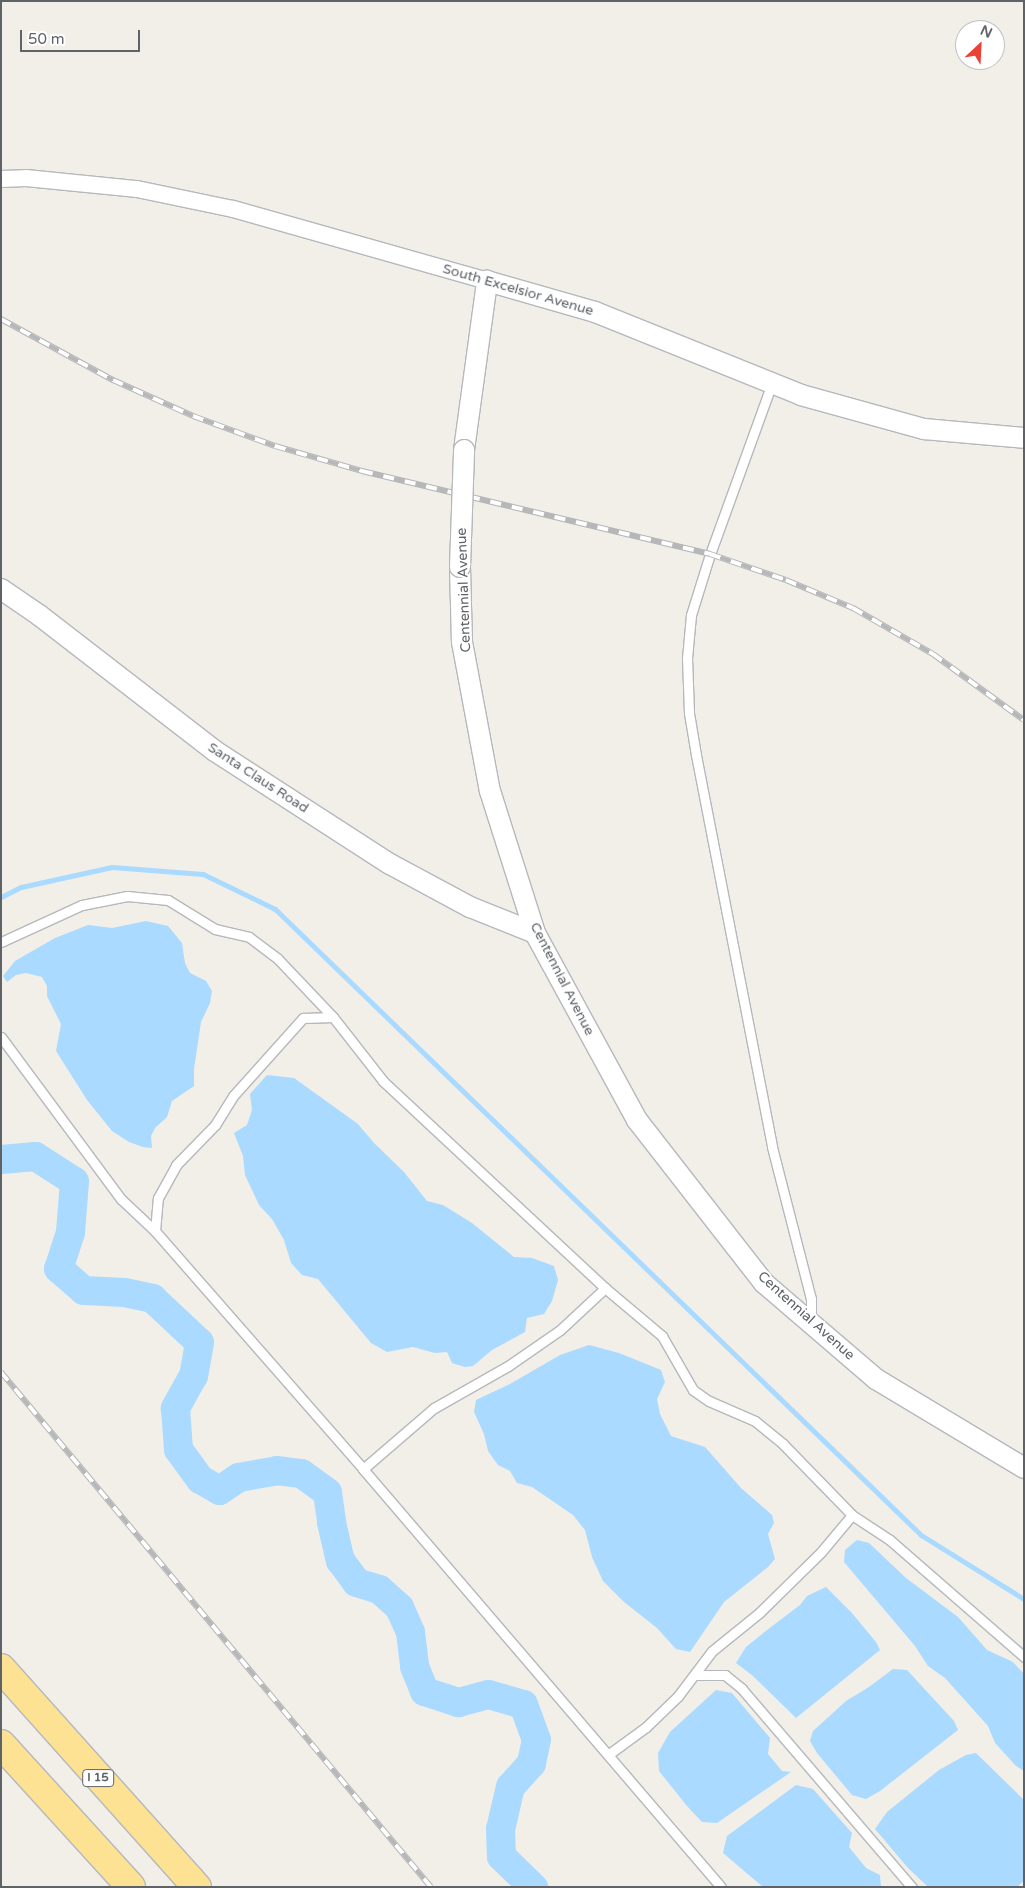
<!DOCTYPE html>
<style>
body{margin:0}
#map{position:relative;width:1025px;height:1888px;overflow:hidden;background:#f1efe8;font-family:"Varela Round",sans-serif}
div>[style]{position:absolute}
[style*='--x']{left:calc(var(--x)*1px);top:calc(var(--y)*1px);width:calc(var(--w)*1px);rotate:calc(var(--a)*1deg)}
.water>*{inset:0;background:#aadaff}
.stream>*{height:5px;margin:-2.5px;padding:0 2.5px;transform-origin:2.5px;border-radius:2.5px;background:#aadaff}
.river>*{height:29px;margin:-14.5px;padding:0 14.5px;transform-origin:14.5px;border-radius:14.5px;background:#aadaff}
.roads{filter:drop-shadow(1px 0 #b5b8bc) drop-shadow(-1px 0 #b5b8bc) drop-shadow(0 1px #b5b8bc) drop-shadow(0 -1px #b5b8bc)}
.service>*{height:9px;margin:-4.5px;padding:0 4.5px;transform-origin:4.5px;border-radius:4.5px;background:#fff}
.minor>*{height:16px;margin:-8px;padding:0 8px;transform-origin:8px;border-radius:8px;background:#fff}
.tertiary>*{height:20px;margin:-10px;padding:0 10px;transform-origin:10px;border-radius:10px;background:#fff}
.motorway>*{height:28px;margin:-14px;padding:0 14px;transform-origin:14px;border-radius:14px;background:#fde293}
.rail>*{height:5.5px;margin-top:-2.75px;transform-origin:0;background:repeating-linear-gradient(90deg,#fff 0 11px,#b6b7b8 0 22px);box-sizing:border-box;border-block:1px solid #b6b7b8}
.bridges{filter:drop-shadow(1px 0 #b5b8bc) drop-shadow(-1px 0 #b5b8bc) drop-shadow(0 1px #b5b8bc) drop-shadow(0 -1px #b5b8bc)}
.tertiary-bridge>*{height:20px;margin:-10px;padding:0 10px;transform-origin:10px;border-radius:10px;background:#fff}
span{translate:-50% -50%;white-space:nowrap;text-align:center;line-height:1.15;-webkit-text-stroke:4px #fff;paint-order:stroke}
.shield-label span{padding:1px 4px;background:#fff;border:1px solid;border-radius:4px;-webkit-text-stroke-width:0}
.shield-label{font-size:12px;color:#5f6368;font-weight:700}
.street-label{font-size:14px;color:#5f6368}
.frame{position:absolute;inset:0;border:2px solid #5f6368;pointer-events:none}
.north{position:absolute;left:955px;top:20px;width:50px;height:50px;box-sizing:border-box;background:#fff;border:1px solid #bfc1c3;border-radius:50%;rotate:25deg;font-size:14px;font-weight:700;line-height:20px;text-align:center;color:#5f6368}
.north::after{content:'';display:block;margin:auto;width:18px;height:22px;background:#ea4335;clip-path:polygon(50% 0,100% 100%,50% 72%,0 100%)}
.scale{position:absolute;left:20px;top:30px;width:120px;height:22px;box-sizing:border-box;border:2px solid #5f6368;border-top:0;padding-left:6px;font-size:15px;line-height:18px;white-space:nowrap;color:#5f6368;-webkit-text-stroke:4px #fff;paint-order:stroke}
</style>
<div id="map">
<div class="water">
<div style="clip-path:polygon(146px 921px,168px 926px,182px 943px,185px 963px,190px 973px,206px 981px,212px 991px,210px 1003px,201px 1022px,194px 1069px,194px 1086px,172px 1101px,167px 1117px,155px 1128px,151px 1136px,152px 1148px,143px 1147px,129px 1142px,112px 1131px,87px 1100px,56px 1051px,61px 1024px,47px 996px,47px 986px,42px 977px,26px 973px,16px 975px,7px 982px,3px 976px,15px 961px,55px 938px,88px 925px,112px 928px)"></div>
<div style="clip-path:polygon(267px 1075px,294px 1078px,358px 1124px,374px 1143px,404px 1172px,427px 1201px,443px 1205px,472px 1223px,514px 1257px,532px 1258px,554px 1266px,558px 1280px,552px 1301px,544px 1314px,527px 1318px,525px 1332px,492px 1350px,473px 1366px,465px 1367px,452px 1363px,447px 1352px,435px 1353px,413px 1347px,387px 1352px,371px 1343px,318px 1279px,302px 1275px,291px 1263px,284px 1240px,272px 1219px,259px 1205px,245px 1175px,243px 1156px,234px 1133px,247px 1125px,252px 1110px,250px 1094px)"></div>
<div style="clip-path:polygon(589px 1345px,619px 1353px,661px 1370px,665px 1382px,657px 1399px,660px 1414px,671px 1436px,705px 1447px,741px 1488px,772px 1515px,774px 1523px,768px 1534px,775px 1559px,768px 1567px,724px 1602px,690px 1652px,676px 1649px,657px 1628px,624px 1602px,603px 1581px,592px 1557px,585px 1530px,573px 1515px,532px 1487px,517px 1483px,510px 1471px,498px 1465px,488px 1451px,484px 1434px,474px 1412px,476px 1400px,510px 1384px,560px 1355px)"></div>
<div style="clip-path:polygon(857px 1540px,869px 1543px,906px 1578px,958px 1617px,987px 1650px,1013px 1662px,1024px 1674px,1024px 1771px,1016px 1766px,995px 1743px,988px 1726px,945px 1678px,928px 1666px,915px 1646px,844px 1562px,845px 1550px)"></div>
<div style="clip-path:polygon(826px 1587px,851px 1612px,876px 1642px,880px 1650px,796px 1718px,753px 1676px,736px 1663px,746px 1647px,767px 1630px,800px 1605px,807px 1596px)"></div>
<div style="clip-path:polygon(893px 1669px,907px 1670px,954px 1721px,958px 1730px,880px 1791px,866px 1799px,852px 1795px,817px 1753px,810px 1741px,813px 1731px,846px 1701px,869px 1687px)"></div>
<div style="clip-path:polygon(716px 1690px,732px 1693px,770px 1738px,768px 1754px,782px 1771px,791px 1772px,717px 1823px,702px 1822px,687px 1806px,659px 1771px,658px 1753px,670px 1732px)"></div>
<div style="clip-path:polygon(976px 1753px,1024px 1800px,1024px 1881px,1017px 1887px,928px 1887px,908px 1868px,875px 1829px,887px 1812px,939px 1770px,966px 1755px)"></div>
<div style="clip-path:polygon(796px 1785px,813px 1789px,852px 1833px,849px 1847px,866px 1868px,880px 1875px,881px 1887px,763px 1887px,723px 1853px,727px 1836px)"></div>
</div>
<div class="stream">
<div style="--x:1;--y:897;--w:22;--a:-27"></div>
<div style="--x:21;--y:887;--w:93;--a:-12.4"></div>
<div style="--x:112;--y:867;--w:91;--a:4.4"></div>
<div style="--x:203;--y:874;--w:80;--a:25.9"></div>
<div style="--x:275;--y:909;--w:900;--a:44.1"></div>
<div style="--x:921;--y:1535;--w:121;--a:31.9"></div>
</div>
<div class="river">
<div style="--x:1;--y:1159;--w:34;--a:-5"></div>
<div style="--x:35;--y:1156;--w:46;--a:32.7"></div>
<div style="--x:74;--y:1181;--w:51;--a:94.5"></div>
<div style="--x:70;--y:1232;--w:38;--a:108"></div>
<div style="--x:58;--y:1268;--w:33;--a:41"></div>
<div style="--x:83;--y:1290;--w:41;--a:2.8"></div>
<div style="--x:124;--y:1292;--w:29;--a:12"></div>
<div style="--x:152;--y:1298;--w:64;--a:43.1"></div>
<div style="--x:199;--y:1342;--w:34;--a:100"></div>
<div style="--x:193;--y:1375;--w:38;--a:119"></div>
<div style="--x:175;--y:1408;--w:41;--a:85.8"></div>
<div style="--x:178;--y:1449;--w:37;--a:54"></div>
<div style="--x:200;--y:1479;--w:22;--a:30"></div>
<div style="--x:219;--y:1490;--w:23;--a:-34"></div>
<div style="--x:238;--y:1477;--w:39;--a:-10"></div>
<div style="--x:276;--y:1470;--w:25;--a:7"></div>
<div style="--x:301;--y:1473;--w:32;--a:36"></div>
<div style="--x:327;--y:1492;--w:30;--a:82"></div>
<div style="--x:331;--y:1522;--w:39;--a:77"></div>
<div style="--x:340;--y:1560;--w:27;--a:54"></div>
<div style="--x:356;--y:1582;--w:24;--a:17"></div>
<div style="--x:379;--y:1589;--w:27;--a:42"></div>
<div style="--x:399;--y:1607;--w:27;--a:66"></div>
<div style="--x:410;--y:1632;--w:34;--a:83"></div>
<div style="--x:414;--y:1666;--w:27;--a:68"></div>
<div style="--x:424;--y:1691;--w:36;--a:18"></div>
<div style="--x:458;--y:1702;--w:31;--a:-15"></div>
<div style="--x:488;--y:1694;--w:36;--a:16"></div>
<div style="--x:523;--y:1704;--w:37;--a:70"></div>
<div style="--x:536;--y:1739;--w:25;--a:102"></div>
<div style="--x:531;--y:1763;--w:31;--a:132"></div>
<div style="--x:510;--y:1786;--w:44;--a:103.1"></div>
<div style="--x:500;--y:1829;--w:27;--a:88"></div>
<div style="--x:501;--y:1856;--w:45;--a:44.1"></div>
</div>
<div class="roads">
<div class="service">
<div style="--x:772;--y:383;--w:182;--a:109.9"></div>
<div style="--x:710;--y:554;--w:64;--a:107.3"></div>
<div style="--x:691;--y:615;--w:43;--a:95.3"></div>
<div style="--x:687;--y:658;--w:55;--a:87.9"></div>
<div style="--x:689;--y:713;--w:43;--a:80.5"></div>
<div style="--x:696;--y:755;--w:399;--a:79"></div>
<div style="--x:772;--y:1147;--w:157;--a:75.6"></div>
<div style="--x:811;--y:1299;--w:22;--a:90"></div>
<div style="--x:1;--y:942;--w:89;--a:-24.6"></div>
<div style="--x:82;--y:905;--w:46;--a:-11.3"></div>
<div style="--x:127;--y:896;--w:41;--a:5.6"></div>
<div style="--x:168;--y:900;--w:55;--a:31.7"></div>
<div style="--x:215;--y:929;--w:35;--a:13"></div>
<div style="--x:249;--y:937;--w:36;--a:37"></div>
<div style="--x:278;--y:959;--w:80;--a:46.5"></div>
<div style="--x:333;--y:1017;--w:81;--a:52"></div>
<div style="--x:383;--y:1081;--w:304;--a:43"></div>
<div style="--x:605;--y:1288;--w:75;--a:40.1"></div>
<div style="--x:662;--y:1336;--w:62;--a:60.1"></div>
<div style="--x:693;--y:1390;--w:19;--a:35"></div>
<div style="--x:709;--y:1401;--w:50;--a:23.5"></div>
<div style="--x:755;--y:1421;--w:36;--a:39"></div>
<div style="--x:783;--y:1444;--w:99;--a:45.8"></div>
<div style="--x:852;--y:1515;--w:45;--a:33.3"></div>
<div style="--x:890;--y:1540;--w:178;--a:41.1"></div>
<div style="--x:1;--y:1037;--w:202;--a:53.5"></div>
<div style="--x:121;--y:1199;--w:47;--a:43.3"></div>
<div style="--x:155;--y:1231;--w:316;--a:48.8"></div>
<div style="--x:363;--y:1469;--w:550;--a:49.42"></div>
<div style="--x:155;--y:1231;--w:33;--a:-85"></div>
<div style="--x:158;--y:1198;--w:38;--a:-61"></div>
<div style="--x:176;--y:1165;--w:56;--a:-45.7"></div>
<div style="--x:215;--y:1125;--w:34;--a:-58"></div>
<div style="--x:233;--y:1096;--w:105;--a:-48.1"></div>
<div style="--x:303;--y:1018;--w:30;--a:-2"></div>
<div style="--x:363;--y:1469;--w:94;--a:-40.7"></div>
<div style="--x:434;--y:1408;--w:85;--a:-29.6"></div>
<div style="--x:508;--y:1366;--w:63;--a:-34.7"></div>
<div style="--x:560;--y:1330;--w:62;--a:-43"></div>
<div style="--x:695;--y:1675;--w:30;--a:0"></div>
<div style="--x:725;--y:1675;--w:22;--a:39"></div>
<div style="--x:742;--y:1689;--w:261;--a:49.4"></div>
<div style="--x:609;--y:1754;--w:46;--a:-36.1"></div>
<div style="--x:646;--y:1727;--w:45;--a:-44.1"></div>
<div style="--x:678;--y:1696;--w:56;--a:-52.9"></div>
<div style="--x:712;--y:1651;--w:60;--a:-39"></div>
<div style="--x:759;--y:1613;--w:87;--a:-44.5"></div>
<div style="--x:821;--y:1552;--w:48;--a:-50"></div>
</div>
<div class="minor">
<div style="--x:1;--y:179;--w:25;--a:-2"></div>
<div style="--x:26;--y:178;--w:112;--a:5.7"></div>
<div style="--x:137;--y:189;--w:98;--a:11.8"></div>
<div style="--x:233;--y:209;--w:264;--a:15.8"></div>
</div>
<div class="tertiary">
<div style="--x:464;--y:450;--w:171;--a:-82.2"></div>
<div style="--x:487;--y:281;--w:112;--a:16"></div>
<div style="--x:595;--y:312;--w:222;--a:21.9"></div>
<div style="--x:801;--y:395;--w:128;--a:15.5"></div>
<div style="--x:924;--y:429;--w:100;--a:5.1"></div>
<div style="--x:460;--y:567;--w:75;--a:88.5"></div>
<div style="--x:462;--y:642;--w:152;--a:79.4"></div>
<div style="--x:490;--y:791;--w:149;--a:72.4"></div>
<div style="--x:535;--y:933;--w:213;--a:61.4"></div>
<div style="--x:637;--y:1120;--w:207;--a:52.1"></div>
<div style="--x:764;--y:1283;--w:148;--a:40.6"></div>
<div style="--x:876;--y:1379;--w:173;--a:31"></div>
<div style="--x:1;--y:589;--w:46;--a:34.4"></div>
<div style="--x:39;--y:615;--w:222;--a:37.7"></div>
<div style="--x:215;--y:751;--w:208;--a:32.9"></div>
<div style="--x:390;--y:864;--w:91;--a:28.3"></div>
<div style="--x:470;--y:907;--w:70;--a:21.8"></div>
</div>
<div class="motorway">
<div style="--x:1;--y:1668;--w:294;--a:48.2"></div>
<div style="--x:1;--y:1744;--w:193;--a:47.7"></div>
</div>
</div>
<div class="rail">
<div style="--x:1;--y:319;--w:128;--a:28.6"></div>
<div style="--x:113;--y:380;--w:88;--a:24.2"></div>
<div style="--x:193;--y:416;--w:87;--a:20.1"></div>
<div style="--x:275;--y:446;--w:91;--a:16"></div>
<div style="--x:362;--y:471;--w:358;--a:13.4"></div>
<div style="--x:710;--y:554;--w:80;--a:18.9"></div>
<div style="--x:786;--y:580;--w:73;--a:22.7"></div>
<div style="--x:853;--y:608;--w:92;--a:29.9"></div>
<div style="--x:933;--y:654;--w:112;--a:36"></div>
<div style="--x:1;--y:1372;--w:671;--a:50.14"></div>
</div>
<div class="bridges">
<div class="tertiary-bridge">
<div style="--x:460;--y:567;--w:117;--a:-88"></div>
</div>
</div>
<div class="shield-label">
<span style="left:98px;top:1778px">I 15</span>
</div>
<div class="street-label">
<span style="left:518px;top:290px;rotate:16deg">South Excelsior Avenue</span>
<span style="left:464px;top:590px;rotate:-92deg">Centennial Avenue</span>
<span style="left:258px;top:778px;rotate:33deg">Santa Claus Road</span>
<span style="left:562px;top:979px;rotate:63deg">Centennial Avenue</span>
<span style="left:806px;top:1316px;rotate:42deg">Centennial Avenue</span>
</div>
<div class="frame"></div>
<div class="north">N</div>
<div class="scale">50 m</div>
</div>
